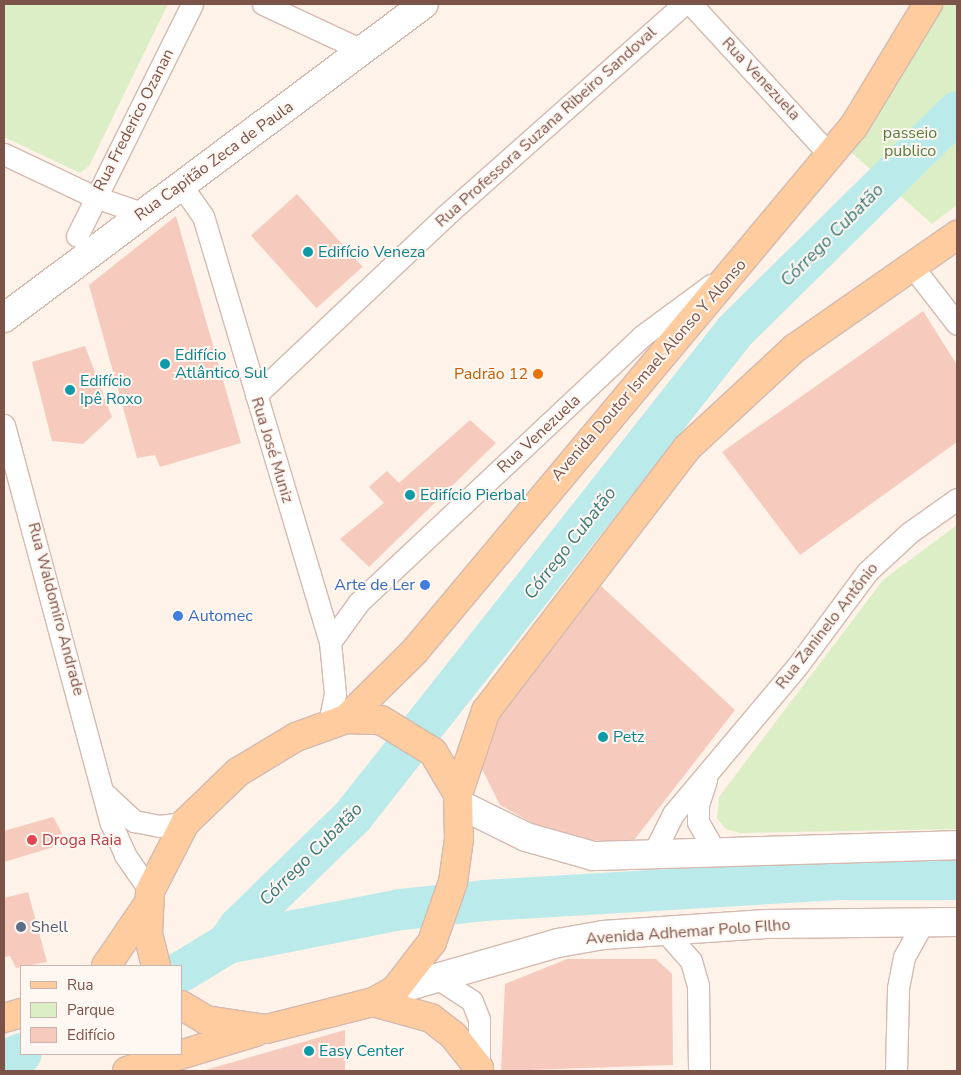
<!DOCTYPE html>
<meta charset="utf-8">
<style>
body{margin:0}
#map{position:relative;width:961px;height:1075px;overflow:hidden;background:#fef2e9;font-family:"Nunito Sans",sans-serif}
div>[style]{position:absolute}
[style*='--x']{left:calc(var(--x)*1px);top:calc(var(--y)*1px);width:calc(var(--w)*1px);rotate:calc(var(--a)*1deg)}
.green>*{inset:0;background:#dceec5}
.river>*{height:41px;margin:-20.5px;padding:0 20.5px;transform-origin:20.5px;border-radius:20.5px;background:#baeaea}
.building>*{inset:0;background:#f6cbbe;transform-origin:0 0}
.roads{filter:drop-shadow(1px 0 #d4baaf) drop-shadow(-1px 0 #d4baaf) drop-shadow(0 1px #d4baaf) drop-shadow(0 -1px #d4baaf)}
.street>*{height:21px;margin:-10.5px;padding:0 10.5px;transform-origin:10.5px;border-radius:10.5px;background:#fff}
.secondary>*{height:28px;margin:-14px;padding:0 14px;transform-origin:14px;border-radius:14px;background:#fff}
.primary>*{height:28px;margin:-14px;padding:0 14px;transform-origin:14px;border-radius:14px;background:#ffcc9f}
.dots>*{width:14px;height:14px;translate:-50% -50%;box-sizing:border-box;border:2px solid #fff7f1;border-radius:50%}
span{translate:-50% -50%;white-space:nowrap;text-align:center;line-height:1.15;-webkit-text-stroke:4px #fff7f1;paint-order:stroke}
.street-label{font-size:16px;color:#7c5349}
.park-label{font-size:16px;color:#597c3d}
.culture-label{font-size:16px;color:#0d838f}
.left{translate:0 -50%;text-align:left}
.food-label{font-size:16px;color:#c56008}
.right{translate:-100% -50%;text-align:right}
.shop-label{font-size:16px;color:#366cbe}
.health-label{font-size:16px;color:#be3a42}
.service-label{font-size:16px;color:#4e5e75}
.water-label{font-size:18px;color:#38797a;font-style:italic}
.frame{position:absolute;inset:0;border:5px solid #7c5349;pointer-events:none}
.legend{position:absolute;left:20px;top:965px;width:162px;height:90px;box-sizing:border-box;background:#fff7f1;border:1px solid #cbb5ae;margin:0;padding:6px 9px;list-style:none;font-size:15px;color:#7c5349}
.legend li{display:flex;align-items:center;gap:10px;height:25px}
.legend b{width:25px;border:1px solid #cbb5ae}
</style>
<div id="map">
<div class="green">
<div style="clip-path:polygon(4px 4px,168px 4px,89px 166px,80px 173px,4px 137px)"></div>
<div style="clip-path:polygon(940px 4px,957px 4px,957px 205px,932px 224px,851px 152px)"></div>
<div style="clip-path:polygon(957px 525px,957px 829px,740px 833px,726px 829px,717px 818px,719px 797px,883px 580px)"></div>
</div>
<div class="river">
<div style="--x:227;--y:943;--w:177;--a:-11.1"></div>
<div style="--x:401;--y:909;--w:83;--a:-6.2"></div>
<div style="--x:484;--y:900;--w:354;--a:-3.4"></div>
<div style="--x:837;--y:879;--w:120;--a:0"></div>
<div style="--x:181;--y:971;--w:54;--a:-31.3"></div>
<div style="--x:227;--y:943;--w:19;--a:-55"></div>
<div style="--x:238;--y:927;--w:161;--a:-44.2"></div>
<div style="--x:353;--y:815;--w:617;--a:-51.78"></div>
<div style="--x:735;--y:330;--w:312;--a:-44.6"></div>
<div style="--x:4;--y:1060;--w:18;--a:-22"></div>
</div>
<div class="building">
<div style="left:297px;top:194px;width:98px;height:62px;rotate:48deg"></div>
<div style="clip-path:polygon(176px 216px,241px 443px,160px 467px,155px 455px,137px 458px,89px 285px)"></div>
<div style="clip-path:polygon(923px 311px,957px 365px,957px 442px,800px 555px,722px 452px)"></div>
<div style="clip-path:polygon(85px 346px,112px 417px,83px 444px,52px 441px,32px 362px)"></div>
<div style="clip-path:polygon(470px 420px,496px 443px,369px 567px,340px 539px,384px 503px,369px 487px,387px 471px,399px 483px)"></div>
<div style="clip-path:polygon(601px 586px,735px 710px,631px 844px,556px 836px,500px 805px,479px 763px,508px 697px)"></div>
<div style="clip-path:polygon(53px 817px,62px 833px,57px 846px,4px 862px,4px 831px)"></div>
<div style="clip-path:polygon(28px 892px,47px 962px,16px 968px,10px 956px,4px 957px,4px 898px)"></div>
<div style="clip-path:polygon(567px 959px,656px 959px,672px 974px,673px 1065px,501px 1071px,505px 984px)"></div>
<div style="clip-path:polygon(345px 1030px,345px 1071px,202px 1071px)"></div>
</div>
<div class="roads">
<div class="street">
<div style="--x:263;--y:4;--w:111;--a:25"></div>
<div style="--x:691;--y:4;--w:205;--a:47.4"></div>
<div style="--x:4;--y:154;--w:101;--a:25.3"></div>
<div style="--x:95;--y:197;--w:50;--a:18.8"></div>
<div style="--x:181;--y:185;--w:38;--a:55"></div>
<div style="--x:203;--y:216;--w:445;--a:73.4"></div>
<div style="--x:330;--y:642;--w:52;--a:84.5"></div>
<div style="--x:335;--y:694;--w:30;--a:102"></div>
<div style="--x:77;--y:236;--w:259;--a:-63.6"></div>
<div style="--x:912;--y:266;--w:73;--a:52.2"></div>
<div style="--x:256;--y:395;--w:259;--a:-43.4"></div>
<div style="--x:444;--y:217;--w:321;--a:-41.6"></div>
<div style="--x:4;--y:425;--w:412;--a:75"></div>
<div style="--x:111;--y:823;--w:35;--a:66"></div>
<div style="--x:125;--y:855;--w:44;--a:55.2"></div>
<div style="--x:330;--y:642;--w:49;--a:-54.1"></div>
<div style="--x:359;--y:602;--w:388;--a:-43.2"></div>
<div style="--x:642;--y:336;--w:86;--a:-36.5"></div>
<div style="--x:706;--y:780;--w:25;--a:108"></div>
<div style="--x:698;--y:804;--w:18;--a:90"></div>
<div style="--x:698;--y:822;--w:36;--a:60"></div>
<div style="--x:105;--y:794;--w:40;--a:43"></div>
<div style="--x:134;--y:821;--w:25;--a:11"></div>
<div style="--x:159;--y:826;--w:26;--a:-7"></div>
<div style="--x:652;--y:856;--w:47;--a:-63.4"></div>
<div style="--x:673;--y:814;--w:194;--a:-50"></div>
<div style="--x:798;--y:665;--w:116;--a:-53.4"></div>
<div style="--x:867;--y:572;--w:57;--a:-42.9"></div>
<div style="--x:909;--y:533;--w:59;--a:-35.3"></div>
<div style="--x:664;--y:930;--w:41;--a:48.9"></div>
<div style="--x:691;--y:961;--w:26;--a:74"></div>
<div style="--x:698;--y:986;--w:85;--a:89.3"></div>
<div style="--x:440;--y:980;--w:38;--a:33"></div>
<div style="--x:472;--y:1001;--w:19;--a:69"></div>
<div style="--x:479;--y:1019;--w:52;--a:90"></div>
<div style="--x:896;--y:1071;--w:83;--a:-88.6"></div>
<div style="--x:898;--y:988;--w:32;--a:-79"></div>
<div style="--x:904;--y:957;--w:39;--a:-61"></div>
</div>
<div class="secondary">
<div style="--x:4;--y:318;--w:524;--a:-36.78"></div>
<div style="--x:459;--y:804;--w:75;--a:26.2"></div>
<div style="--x:526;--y:837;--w:70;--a:15.8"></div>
<div style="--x:593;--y:856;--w:364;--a:-1.7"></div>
<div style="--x:395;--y:990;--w:170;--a:-16.1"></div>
<div style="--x:558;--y:943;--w:46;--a:-10.1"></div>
<div style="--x:603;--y:935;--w:163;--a:-3.9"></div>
<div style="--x:766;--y:924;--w:191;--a:-0.6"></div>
</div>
<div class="primary">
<div style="--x:346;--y:719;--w:95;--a:-44.6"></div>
<div style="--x:414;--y:652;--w:686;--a:-50.09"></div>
<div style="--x:854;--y:126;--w:143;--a:-58.8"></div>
<div style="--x:458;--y:794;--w:88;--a:-71.4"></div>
<div style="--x:486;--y:711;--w:332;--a:-52.6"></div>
<div style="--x:688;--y:447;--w:146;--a:-42.8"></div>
<div style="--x:795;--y:348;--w:198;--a:-34.9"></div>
<div style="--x:106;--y:966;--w:73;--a:-55.7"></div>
<div style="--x:156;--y:966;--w:33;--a:-104"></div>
<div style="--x:148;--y:934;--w:43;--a:-87.3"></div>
<div style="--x:150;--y:891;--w:76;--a:-62.8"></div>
<div style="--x:185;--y:823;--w:74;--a:-43.9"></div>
<div style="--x:238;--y:772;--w:68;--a:-31.1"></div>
<div style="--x:296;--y:737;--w:53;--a:-19.8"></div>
<div style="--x:346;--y:719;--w:35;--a:2"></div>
<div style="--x:381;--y:720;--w:61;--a:31.6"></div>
<div style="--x:433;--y:752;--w:49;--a:59.2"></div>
<div style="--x:458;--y:794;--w:45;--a:88.7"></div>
<div style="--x:459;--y:839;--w:43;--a:97.9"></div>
<div style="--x:453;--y:882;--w:64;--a:109.3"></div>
<div style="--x:432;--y:942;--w:61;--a:127.6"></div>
<div style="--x:395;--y:990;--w:25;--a:151"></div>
<div style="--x:373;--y:1002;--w:110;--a:165.8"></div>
<div style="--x:266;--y:1029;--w:61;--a:-171.5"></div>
<div style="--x:206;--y:1020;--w:29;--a:-149"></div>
<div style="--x:373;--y:1002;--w:60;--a:15.4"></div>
<div style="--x:431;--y:1018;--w:28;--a:38"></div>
<div style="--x:453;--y:1035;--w:42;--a:51.8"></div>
<div style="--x:4;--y:1018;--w:18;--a:-16"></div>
<div style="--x:127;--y:1071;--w:134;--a:-16.9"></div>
</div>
</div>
<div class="dots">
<div style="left:308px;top:252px;background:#0f9aa8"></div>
<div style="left:165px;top:364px;background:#0f9aa8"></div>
<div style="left:538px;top:374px;background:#e8710a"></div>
<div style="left:70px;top:390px;background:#0f9aa8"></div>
<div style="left:410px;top:495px;background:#0f9aa8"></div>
<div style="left:425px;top:585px;background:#3f7fe0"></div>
<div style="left:178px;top:616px;background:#3f7fe0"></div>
<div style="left:603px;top:737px;background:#0f9aa8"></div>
<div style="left:32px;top:840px;background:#e0444e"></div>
<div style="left:21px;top:927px;background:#5c6f8a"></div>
<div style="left:309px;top:1051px;background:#0f9aa8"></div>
</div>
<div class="street-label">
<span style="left:761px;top:79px;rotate:47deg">Rua Venezuela</span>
<span style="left:134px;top:120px;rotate:-63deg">Rua Frederico Ozanan</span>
<span style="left:546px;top:127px;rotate:-42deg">Rua Professora Suzana Ribeiro Sandoval</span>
<span style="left:214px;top:161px;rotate:-36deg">Rua Capitão Zeca de Paula</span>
<span style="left:649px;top:370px;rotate:-49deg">Avenida Doutor Ismael Alonso Y Alonso</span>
<span style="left:539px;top:434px;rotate:-43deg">Rua Venezuela</span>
<span style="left:272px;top:450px;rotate:73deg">Rua José Muniz</span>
<span style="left:56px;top:609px;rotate:75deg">Rua Waldomiro Andrade</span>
<span style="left:827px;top:626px;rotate:-52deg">Rua Zaninelo Antônio</span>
<span style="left:688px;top:932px;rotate:-4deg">Avenida Adhemar Polo FIlho</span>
</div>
<div class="park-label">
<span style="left:910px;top:142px">passeio<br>publico</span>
</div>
<div class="culture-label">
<span class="left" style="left:318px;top:252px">Edifício Veneza</span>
<span class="left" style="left:175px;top:364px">Edifício<br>Atlântico Sul</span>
<span class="left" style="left:80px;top:390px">Edifício<br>Ipê Roxo</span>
<span class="left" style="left:420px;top:495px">Edifício Pierbal</span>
<span class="left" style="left:613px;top:737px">Petz</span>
<span class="left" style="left:319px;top:1051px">Easy Center</span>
</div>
<div class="food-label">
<span class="right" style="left:528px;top:374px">Padrão 12</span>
</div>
<div class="shop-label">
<span class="right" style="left:415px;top:585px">Arte de Ler</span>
<span class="left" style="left:188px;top:616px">Automec</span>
</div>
<div class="health-label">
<span class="left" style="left:42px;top:840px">Droga Raia</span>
</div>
<div class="service-label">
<span class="left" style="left:31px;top:927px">Shell</span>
</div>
<div class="water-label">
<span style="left:832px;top:235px;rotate:-45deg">Córrego Cubatão</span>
<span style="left:570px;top:543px;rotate:-52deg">Córrego Cubatão</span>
<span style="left:311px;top:854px;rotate:-45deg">Córrego Cubatão</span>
</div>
<div class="frame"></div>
<ul class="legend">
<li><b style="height:6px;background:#ffcc9f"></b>Rua</li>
<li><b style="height:14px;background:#dceec5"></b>Parque</li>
<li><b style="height:14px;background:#f6cbbe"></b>Edifício</li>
</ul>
</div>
